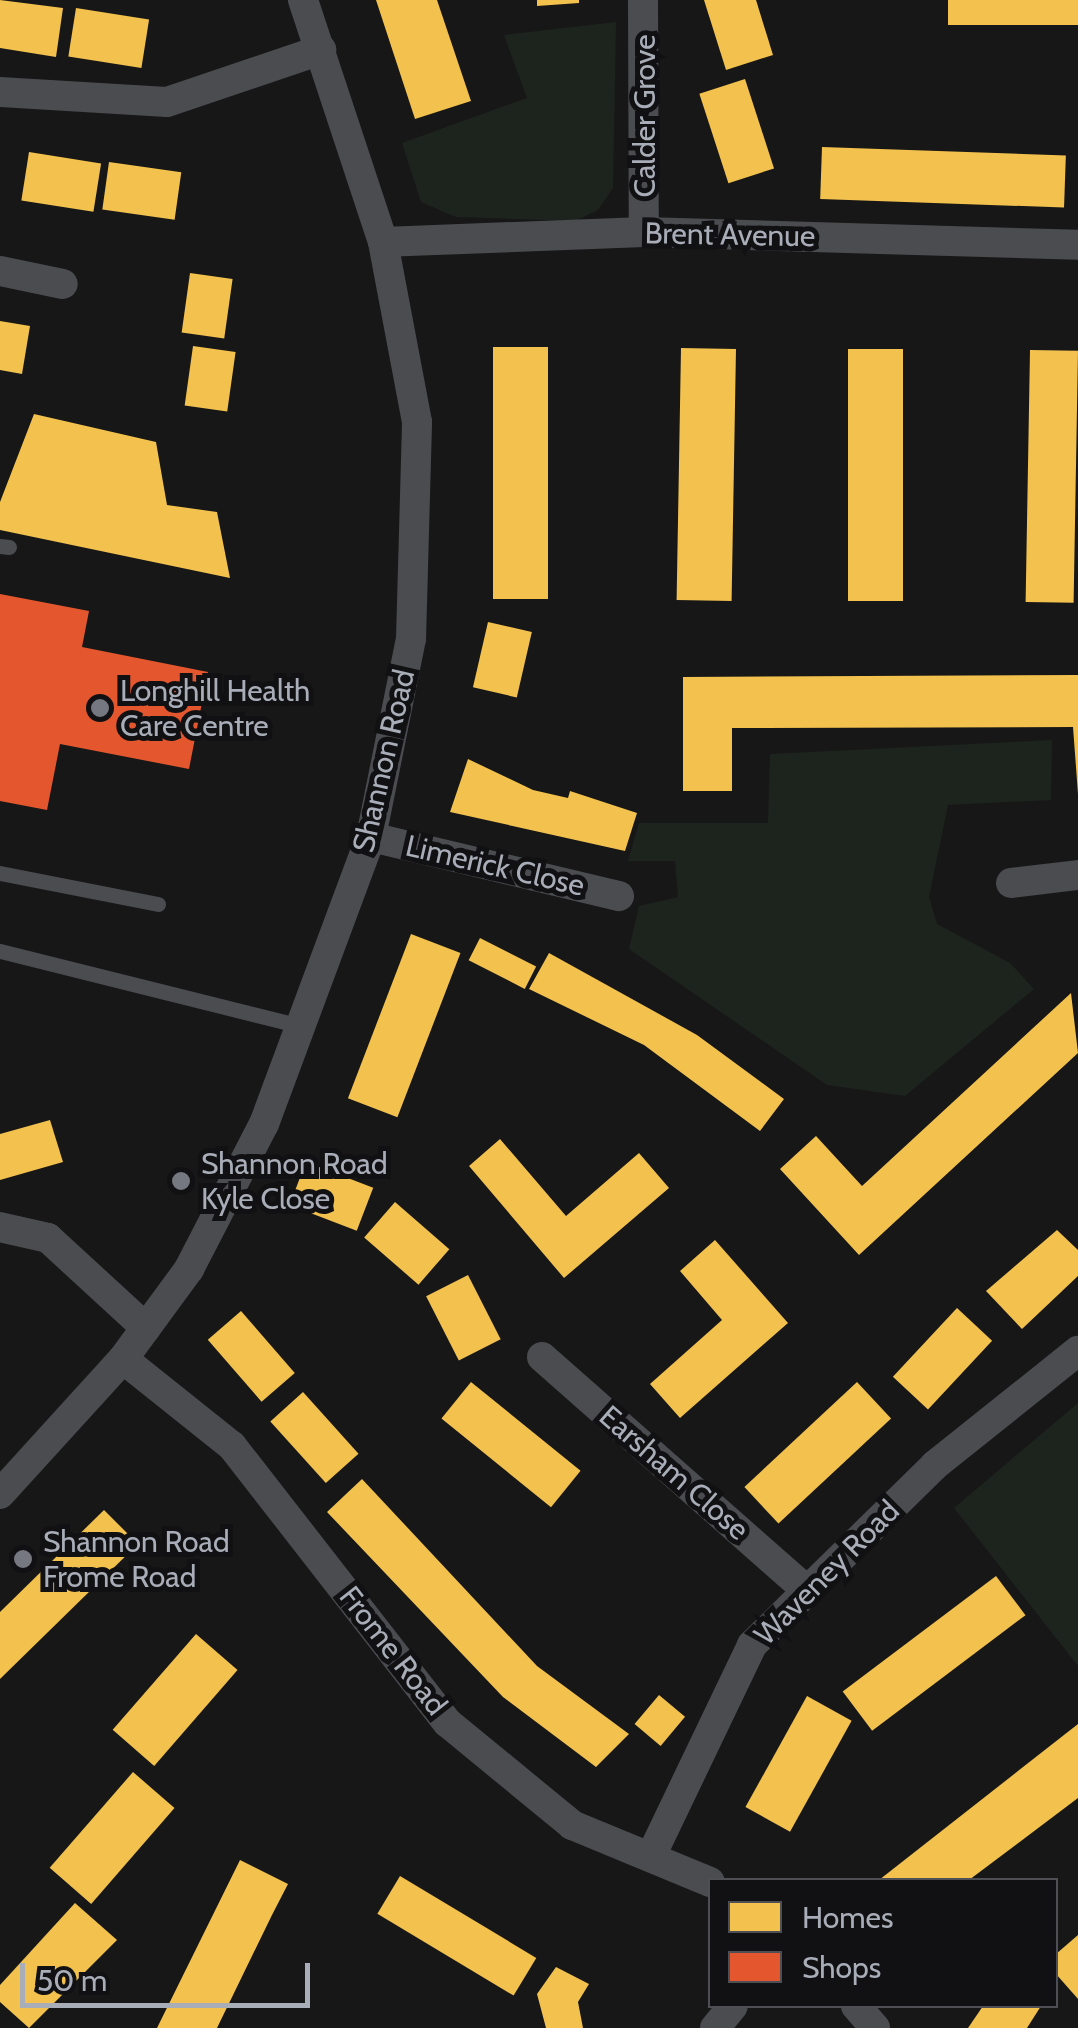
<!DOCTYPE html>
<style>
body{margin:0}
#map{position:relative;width:1078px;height:2028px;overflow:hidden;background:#171717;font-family:Cabin,sans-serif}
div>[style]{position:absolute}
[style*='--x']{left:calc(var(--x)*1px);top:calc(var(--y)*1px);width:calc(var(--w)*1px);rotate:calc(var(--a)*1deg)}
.green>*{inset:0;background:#1d241e}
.homes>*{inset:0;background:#f2c14e;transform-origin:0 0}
.shops>*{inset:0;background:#e4572e}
.lane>*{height:15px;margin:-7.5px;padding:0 7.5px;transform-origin:7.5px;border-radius:7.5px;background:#4b4c50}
.street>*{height:30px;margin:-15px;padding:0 15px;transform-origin:15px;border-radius:15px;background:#4b4c50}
.dots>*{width:28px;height:28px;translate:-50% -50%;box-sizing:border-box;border:5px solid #111113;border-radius:50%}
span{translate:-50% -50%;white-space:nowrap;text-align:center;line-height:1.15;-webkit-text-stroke:10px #111113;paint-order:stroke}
.street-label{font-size:30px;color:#a8adb8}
.poi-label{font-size:30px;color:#a8adb8}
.left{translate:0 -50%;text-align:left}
.legend{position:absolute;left:708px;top:1878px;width:350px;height:130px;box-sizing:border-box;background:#111113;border:2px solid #4d4f55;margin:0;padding:12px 18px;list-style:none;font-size:30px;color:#a8adb8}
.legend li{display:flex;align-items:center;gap:20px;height:50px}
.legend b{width:50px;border:2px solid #4d4f55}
.scale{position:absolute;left:20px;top:1963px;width:290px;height:45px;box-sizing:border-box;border:5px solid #a8adb8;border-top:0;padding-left:12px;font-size:30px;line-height:35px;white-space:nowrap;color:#a8adb8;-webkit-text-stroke:8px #111113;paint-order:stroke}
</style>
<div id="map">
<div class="green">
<div style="clip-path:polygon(616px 22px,613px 188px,598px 210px,575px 221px,456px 217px,421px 202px,402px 143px,527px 98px,504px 35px)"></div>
<div style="clip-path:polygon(1052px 740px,1051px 800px,948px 805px,929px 897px,937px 924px,1010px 963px,1034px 989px,905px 1096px,827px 1085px,629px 949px,639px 906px,678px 897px,675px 861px,628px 861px,639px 823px,768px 823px,770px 754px)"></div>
<div style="clip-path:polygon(1078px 1403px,1078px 1666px,954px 1508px)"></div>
</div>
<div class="homes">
<div style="clip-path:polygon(0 0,63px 8px,56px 57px,0 48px)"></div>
<div style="clip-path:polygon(376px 0,437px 0,471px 101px,415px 119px)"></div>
<div style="clip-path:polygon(537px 0,579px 0,579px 3px,537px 6px)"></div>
<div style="clip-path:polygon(704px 0,756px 0,773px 55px,726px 70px)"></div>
<div style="left:948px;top:0;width:130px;height:25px"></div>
<div style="left:76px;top:8px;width:74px;height:49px;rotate:9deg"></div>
<div style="left:745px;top:79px;width:94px;height:48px;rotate:72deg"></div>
<div style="left:822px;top:147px;width:244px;height:52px;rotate:2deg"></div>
<div style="left:29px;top:152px;width:73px;height:49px;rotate:9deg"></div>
<div style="left:109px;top:162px;width:73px;height:48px;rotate:8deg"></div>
<div style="left:190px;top:273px;width:43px;height:60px;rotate:8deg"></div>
<div style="clip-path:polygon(0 321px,30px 326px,22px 374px,0 370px)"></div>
<div style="left:193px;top:346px;width:43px;height:60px;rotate:8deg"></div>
<div style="left:493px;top:347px;width:55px;height:252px"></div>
<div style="left:681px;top:348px;width:55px;height:252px;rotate:1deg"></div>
<div style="left:848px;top:349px;width:55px;height:252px"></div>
<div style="left:1030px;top:350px;width:48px;height:252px;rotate:1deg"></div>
<div style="clip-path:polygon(34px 414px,156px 442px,167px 505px,217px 512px,230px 578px,0 530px,0 502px)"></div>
<div style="left:488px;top:622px;width:45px;height:67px;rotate:13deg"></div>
<div style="clip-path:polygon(1078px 675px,1078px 794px,1073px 727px,732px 728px,732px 791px,683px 791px,683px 677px)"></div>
<div style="clip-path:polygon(468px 759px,533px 790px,568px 798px,570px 791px,637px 813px,625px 851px,450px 812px)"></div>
<div style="left:411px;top:934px;width:53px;height:176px;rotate:21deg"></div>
<div style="left:480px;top:938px;width:63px;height:25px;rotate:27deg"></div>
<div style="clip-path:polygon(549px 953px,697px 1035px,784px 1099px,760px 1131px,644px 1045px,529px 989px)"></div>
<div style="clip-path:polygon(1071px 993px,1078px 1053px,859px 1255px,780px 1169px,816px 1136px,862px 1186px)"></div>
<div style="clip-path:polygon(50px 1120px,63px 1162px,0 1180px,0 1134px)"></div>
<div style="clip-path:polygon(500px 1139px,566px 1216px,639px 1153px,669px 1188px,564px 1278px,469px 1166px)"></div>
<div style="left:306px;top:1162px;width:72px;height:46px;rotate:21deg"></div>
<div style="left:395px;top:1202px;width:72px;height:47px;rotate:41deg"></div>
<div style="clip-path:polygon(1057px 1230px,1078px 1250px,1078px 1276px,1022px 1329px,986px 1291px)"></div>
<div style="clip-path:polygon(715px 1240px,788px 1323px,680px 1418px,650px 1384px,722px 1320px,680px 1271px)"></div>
<div style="left:468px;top:1275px;width:72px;height:47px;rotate:63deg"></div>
<div style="left:957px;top:1308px;width:48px;height:94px;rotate:43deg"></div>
<div style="left:241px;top:1311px;width:82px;height:44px;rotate:49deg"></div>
<div style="left:471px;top:1382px;width:141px;height:47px;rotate:39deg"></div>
<div style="left:857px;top:1382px;width:50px;height:154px;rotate:47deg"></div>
<div style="left:303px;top:1392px;width:83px;height:44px;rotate:48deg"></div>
<div style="clip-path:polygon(362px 1479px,537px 1666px,629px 1734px,596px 1767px,503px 1697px,327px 1512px)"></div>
<div style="clip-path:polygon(104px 1510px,138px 1544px,0 1679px,0 1612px)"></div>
<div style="left:996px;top:1576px;width:49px;height:192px;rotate:53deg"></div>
<div style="left:196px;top:1634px;width:55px;height:127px;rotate:41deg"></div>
<div style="left:659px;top:1695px;width:34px;height:38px;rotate:40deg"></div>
<div style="left:807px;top:1696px;width:51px;height:127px;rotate:29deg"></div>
<div style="clip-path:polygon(1078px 1724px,1078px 1798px,969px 1880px,879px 1880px)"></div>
<div style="left:133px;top:1772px;width:55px;height:127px;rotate:41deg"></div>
<div style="clip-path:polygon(240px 1860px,288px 1884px,272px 1915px,217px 2028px,157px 2028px)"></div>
<div style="left:400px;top:1876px;width:159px;height:44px;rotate:31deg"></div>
<div style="clip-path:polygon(75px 1903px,117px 1940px,29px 2028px,0 2002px,0 1985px)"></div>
<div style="clip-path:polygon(1078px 1935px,1078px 1999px,1056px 1974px,1056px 1954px)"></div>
<div style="clip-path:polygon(556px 1967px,589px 1984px,578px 2002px,583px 2028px,546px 2028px,537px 1994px)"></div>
<div style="clip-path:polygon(983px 2006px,1041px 2006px,1027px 2028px,968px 2028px)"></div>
</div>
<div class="shops">
<div style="clip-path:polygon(0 594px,89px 611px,82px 647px,208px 672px,189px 769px,60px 744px,47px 810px,0 801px)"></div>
</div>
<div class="lane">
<div style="--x:0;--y:546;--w:9;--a:6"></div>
<div style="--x:0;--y:873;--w:161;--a:11.1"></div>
<div style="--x:0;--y:951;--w:306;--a:14"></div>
</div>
<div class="street">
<div style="--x:643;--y:0;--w:232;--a:89.8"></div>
<div style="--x:0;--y:92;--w:167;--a:3.4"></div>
<div style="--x:167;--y:102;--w:163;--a:-18.7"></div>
<div style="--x:383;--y:242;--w:261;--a:-2.2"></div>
<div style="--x:644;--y:232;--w:434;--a:1.7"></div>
<div style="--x:0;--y:271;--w:64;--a:11.7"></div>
<div style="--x:371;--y:837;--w:255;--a:13.4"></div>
<div style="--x:1011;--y:883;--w:67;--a:-6.8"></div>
<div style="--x:0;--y:1227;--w:49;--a:12.9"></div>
<div style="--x:48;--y:1238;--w:133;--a:42.6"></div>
<div style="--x:542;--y:1357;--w:352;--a:41.4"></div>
<div style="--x:123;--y:1359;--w:139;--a:38.6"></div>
<div style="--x:232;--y:1446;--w:351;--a:52.1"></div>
<div style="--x:448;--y:1723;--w:161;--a:39.4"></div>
<div style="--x:572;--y:1825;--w:149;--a:22.4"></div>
<div style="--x:0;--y:1494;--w:183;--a:-47.7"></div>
<div style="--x:123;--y:1359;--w:112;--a:-53.7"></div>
<div style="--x:189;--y:1269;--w:163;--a:-62.7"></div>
<div style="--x:264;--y:1124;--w:306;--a:-69.6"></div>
<div style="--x:371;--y:837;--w:202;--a:-78.6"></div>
<div style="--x:411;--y:639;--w:217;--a:-88.4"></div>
<div style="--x:417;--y:422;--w:183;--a:-100.7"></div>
<div style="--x:383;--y:242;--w:255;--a:-108.3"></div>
<div style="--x:652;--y:1854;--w:232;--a:-64.4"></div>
<div style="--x:752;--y:1645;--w:257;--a:-44.5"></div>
<div style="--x:935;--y:1465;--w:183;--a:-38.6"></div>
<div style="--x:856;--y:2006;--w:29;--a:49"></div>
<div style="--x:715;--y:2028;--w:28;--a:-51"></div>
</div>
<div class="dots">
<div style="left:100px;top:708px;background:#757880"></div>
<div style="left:181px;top:1181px;background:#757880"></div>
<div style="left:23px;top:1559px;background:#757880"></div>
</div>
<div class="street-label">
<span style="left:645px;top:116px;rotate:-90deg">Calder Grove</span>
<span style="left:730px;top:235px;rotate:1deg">Brent Avenue</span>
<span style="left:384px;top:761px;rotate:-77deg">Shannon Road</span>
<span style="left:495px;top:866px;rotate:13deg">Limerick Close</span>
<span style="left:674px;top:1473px;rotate:41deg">Earsham Close</span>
<span style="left:827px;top:1573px;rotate:-45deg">Waveney Road</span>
<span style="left:393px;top:1651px;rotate:52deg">Frome Road</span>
</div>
<div class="poi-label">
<span class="left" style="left:120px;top:708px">Longhill Health<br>Care Centre</span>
<span class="left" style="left:201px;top:1181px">Shannon Road<br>Kyle Close</span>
<span class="left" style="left:43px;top:1559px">Shannon Road<br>Frome Road</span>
</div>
<ul class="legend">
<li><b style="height:28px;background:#f2c14e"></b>Homes</li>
<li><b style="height:28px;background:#e4572e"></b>Shops</li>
</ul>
<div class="scale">50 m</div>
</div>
